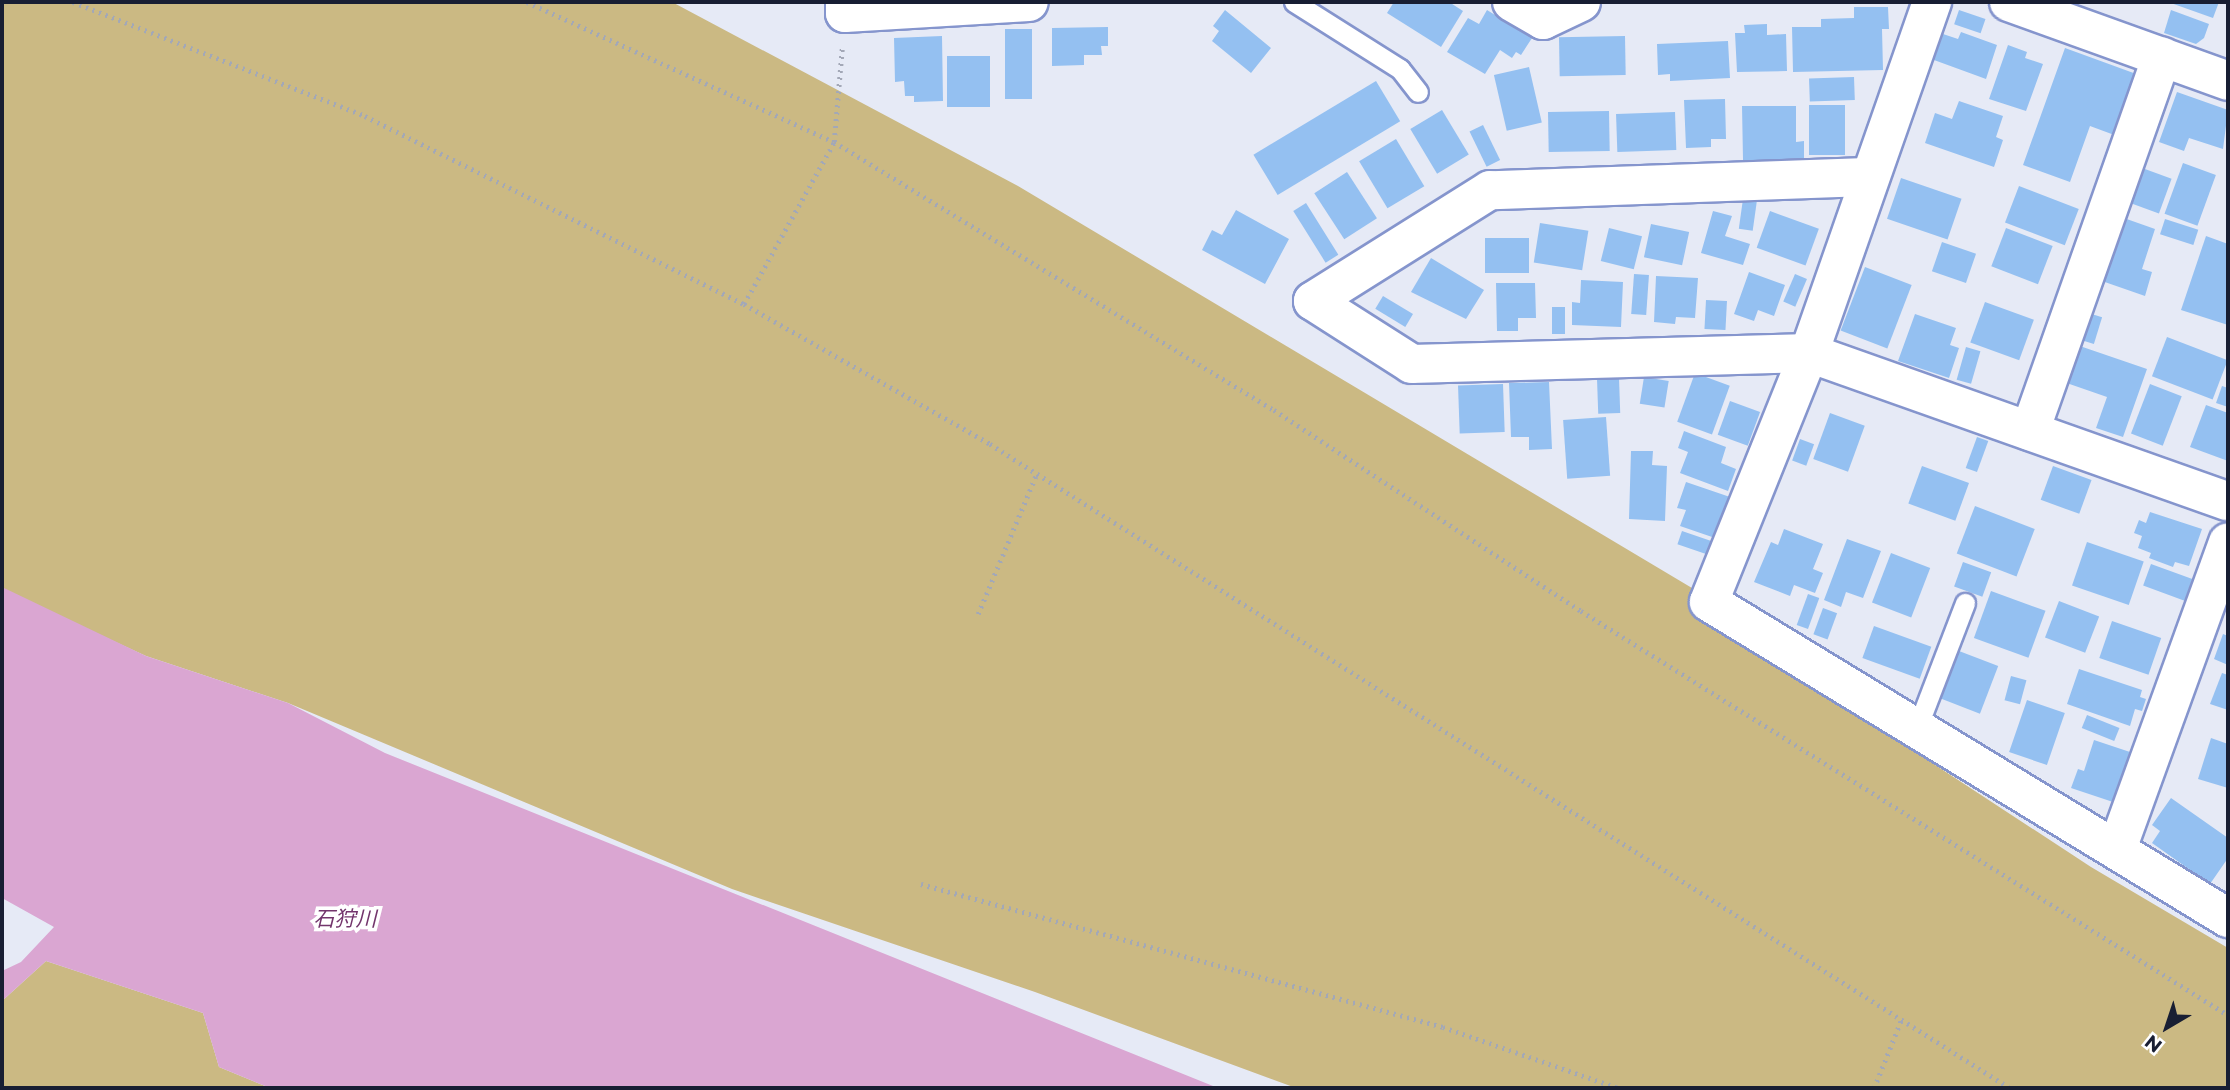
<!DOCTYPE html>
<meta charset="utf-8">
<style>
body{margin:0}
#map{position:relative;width:2230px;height:1090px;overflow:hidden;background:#e6eaf6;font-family:Montserrat,"Noto Sans JP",sans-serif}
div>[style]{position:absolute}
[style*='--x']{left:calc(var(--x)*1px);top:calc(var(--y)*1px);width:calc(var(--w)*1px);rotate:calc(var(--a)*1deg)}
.green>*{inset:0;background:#cbb983}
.water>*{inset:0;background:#daa6d2}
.building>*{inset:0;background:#94c0f1;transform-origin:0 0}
.path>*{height:4.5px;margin-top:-2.25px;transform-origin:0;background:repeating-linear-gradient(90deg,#a3a8b7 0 2px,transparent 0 7px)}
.roads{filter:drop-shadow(2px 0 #8595cd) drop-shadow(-2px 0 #8595cd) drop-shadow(0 2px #8595cd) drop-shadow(0 -2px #8595cd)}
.service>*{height:19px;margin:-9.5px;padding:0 9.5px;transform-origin:9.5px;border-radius:9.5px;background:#fff}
.minor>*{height:38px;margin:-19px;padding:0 19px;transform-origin:19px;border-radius:19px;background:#fff}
.tertiary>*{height:38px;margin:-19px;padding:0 19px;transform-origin:19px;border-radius:19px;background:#fff}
span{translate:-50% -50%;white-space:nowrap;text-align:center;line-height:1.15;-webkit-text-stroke:7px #fff;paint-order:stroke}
.water-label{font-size:21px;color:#73356c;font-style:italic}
.frame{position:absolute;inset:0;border:4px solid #181e33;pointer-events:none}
.north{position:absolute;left:2132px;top:992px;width:70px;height:70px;-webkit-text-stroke:5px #fff;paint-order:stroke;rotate:219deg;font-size:19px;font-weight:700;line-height:28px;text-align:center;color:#181e33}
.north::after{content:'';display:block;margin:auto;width:24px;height:32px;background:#181e33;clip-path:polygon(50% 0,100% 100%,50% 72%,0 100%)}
</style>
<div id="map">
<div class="green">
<div style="clip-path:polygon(2px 2px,672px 2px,1018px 186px,1697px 591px,1697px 609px,2091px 867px,2228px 948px,2228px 1088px,1296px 1088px,1035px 992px,732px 889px,288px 703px,146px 656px,2px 590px)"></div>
<div style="clip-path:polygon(46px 961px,203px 1013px,219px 1067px,270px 1088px,2px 1088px,2px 1001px)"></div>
</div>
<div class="water">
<div style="clip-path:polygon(2px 587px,146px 656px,288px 703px,385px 753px,1218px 1088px,270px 1088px,219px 1067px,203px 1013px,46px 961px,2px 1001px,2px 971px,21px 962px,54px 927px,2px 898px)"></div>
</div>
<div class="building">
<div style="clip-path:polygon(1394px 2px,1449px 2px,1463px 11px,1441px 47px,1387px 13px)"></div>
<div style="clip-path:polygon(2168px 2px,2219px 2px,2213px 18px)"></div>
<div style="clip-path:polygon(1854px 7px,1888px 7px,1889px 29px,1882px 29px,1883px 70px,1793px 72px,1792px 27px,1821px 27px,1821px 19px,1854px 18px)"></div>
<div style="clip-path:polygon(1225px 10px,1271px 48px,1251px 73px,1212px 41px,1219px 31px,1213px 26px)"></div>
<div style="clip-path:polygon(1487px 10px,1532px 38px,1521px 55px,1516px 52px,1512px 58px,1500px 50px,1485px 74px,1447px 52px,1468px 18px,1479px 24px)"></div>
<div style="left:1959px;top:10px;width:28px;height:15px;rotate:19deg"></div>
<div style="clip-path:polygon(2171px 10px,2209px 24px,2204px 38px,2196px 44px,2164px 33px)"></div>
<div style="clip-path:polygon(1767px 24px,1767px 35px,1786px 34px,1787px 71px,1737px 72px,1735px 33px,1745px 33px,1744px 25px)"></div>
<div style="clip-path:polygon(1108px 27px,1108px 46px,1101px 46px,1102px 55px,1084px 55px,1084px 65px,1052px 66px,1052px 28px)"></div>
<div style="left:1005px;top:29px;width:27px;height:70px"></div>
<div style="clip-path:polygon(1961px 32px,1997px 45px,1986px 79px,1934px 60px,1943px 34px,1958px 39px)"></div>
<div style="clip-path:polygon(942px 36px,943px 101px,914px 102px,914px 96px,905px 96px,904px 81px,895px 82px,894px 38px)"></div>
<div style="left:1625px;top:36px;width:39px;height:66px;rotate:89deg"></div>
<div style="clip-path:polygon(1728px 41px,1730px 78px,1670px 81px,1670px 74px,1658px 75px,1657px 44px)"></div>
<div style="clip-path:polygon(2008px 45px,2027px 52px,2025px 58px,2043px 64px,2026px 111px,1989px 99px)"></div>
<div style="clip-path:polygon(2065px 48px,2139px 75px,2117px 136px,2090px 126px,2070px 182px,2023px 165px)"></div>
<div style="left:947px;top:56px;width:43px;height:51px"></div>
<div style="left:1529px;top:67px;width:57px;height:36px;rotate:77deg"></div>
<div style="left:1854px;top:77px;width:23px;height:45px;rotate:88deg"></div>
<div style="left:1376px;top:81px;width:47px;height:143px;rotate:59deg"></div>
<div style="clip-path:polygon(2177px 92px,2228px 110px,2223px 149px,2189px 138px,2184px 151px,2159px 142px)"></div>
<div style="clip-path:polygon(1725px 99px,1726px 139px,1711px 139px,1711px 147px,1686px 148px,1684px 100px)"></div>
<div style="clip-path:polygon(1959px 101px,2003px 116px,1996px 137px,2003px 140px,1994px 167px,1925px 143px,1935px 113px,1952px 119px)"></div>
<div style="left:1809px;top:105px;width:36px;height:50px"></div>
<div style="clip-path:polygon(1742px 106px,1796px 106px,1796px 142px,1804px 141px,1804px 160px,1743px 160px)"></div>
<div style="left:1442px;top:110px;width:52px;height:37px;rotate:59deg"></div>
<div style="left:1609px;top:111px;width:40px;height:61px;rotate:89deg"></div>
<div style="left:1675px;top:112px;width:38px;height:59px;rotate:88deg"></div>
<div style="left:1483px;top:125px;width:39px;height:15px;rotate:64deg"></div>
<div style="left:1396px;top:139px;width:55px;height:43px;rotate:59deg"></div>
<div style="left:2183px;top:163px;width:35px;height:54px;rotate:20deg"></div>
<div style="left:2134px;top:165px;width:40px;height:37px;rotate:20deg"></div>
<div style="left:1347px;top:172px;width:55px;height:39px;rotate:57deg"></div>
<div style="left:1901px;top:178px;width:64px;height:43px;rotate:19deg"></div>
<div style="left:2019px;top:186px;width:64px;height:39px;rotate:21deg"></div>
<div style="left:1743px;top:199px;width:14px;height:30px;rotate:8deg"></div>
<div style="left:1306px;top:203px;width:61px;height:15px;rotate:58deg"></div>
<div style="clip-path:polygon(1236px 210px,1289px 239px,1265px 284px,1202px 250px,1212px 230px,1222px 235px)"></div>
<div style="clip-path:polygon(1713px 211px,1732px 216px,1725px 236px,1750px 244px,1743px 265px,1701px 253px)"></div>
<div style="left:1770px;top:211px;width:52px;height:39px;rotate:20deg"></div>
<div style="clip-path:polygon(2121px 217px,2155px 229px,2142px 269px,2152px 272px,2145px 296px,2099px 280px)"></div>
<div style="left:2165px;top:219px;width:35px;height:16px;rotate:18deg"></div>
<div style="left:1540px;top:223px;width:49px;height:40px;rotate:9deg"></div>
<div style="left:1651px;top:224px;width:39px;height:34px;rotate:12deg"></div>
<div style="left:1609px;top:228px;width:34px;height:34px;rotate:14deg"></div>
<div style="left:2006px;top:228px;width:50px;height:41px;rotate:21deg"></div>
<div style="clip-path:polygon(2206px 236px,2228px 244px,2228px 325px,2181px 310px)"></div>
<div style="left:1529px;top:238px;width:35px;height:44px;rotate:90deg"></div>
<div style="left:1942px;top:242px;width:36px;height:31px;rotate:19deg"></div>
<div style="clip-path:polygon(1431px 258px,1484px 290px,1466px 319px,1411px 292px)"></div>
<div style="left:1865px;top:267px;width:50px;height:68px;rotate:21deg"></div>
<div style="clip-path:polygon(1749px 272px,1785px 285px,1774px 316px,1758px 310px,1754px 321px,1734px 314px)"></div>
<div style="left:1634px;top:274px;width:15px;height:40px;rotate:4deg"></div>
<div style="left:1795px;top:274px;width:13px;height:30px;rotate:23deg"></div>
<div style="clip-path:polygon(1656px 276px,1698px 278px,1695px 318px,1676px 317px,1675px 324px,1654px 322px)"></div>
<div style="clip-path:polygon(1581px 280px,1623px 282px,1621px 327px,1572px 325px,1572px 302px,1580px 303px)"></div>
<div style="clip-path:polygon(1496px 283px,1535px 283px,1536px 318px,1518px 318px,1518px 331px,1497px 331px)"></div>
<div style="left:1383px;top:296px;width:35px;height:15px;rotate:31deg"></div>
<div style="left:1706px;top:300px;width:21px;height:29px;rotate:3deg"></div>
<div style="left:1985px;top:302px;width:52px;height:43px;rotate:20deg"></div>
<div style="left:1552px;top:307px;width:13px;height:27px"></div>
<div style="left:2082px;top:311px;width:21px;height:28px;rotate:17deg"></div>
<div style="clip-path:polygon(1915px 314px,1956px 328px,1950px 345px,1959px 348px,1949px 378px,1898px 361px)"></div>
<div style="left:2167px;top:337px;width:65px;height:42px;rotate:21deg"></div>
<div style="clip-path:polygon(2071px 343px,2147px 369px,2123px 437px,2096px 428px,2107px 397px,2058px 380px)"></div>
<div style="left:1966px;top:347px;width:15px;height:34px;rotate:16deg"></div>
<div style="left:1695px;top:373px;width:37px;height:52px;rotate:20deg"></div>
<div style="left:1644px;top:377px;width:25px;height:27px;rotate:9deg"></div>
<div style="left:1619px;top:378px;width:35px;height:22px;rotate:88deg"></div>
<div style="clip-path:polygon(1549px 382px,1552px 449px,1529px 450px,1529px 437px,1511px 437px,1509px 383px)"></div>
<div style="left:1503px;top:384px;width:48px;height:45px;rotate:88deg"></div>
<div style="left:2150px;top:384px;width:34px;height:53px;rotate:21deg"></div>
<div style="clip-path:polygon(2222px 386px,2228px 388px,2228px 407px,2216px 403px)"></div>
<div style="left:1730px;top:401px;width:32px;height:36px;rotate:20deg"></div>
<div style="clip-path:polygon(2206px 405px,2228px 413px,2228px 461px,2190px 447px)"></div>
<div style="left:1830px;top:413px;width:37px;height:49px;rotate:20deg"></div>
<div style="left:1606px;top:417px;width:59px;height:43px;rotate:86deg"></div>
<div style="clip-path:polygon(1684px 431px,1726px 447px,1721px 463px,1736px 469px,1728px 491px,1680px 473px,1688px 452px,1678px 448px)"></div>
<div style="left:1977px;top:437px;width:12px;height:33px;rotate:20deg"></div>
<div style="left:1800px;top:439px;width:15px;height:23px;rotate:20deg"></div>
<div style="clip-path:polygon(1631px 451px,1653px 451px,1652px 465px,1667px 466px,1665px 521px,1629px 519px)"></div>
<div style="left:1922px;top:466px;width:50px;height:40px;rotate:20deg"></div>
<div style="left:2053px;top:466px;width:41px;height:36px;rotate:20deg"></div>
<div style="clip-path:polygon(1686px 482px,1730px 497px,1715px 538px,1680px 526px,1686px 510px,1677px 508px)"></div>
<div style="left:1975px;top:506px;width:64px;height:51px;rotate:21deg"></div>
<div style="clip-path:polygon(2150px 512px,2202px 529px,2189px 566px,2175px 562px,2173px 567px,2149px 558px,2151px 553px,2138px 548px,2142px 536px,2134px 533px,2139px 520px,2146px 523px)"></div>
<div style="clip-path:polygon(1784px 529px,1823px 544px,1813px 569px,1823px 573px,1815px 593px,1794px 585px,1790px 596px,1754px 582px,1771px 542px,1778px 545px)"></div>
<div style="left:1682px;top:531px;width:34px;height:14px;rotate:19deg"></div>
<div style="clip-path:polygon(1847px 539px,1881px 551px,1863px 598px,1846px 592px,1841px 607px,1824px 600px)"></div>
<div style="left:2087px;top:542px;width:60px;height:46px;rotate:19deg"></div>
<div style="left:1891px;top:553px;width:42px;height:53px;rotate:21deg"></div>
<div style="left:1963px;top:562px;width:30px;height:26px;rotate:20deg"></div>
<div style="left:2151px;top:564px;width:44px;height:23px;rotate:20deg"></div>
<div style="left:1991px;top:591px;width:58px;height:50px;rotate:20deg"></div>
<div style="left:1808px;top:594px;width:12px;height:33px;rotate:20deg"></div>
<div style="left:2059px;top:601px;width:43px;height:39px;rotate:21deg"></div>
<div style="left:1823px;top:608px;width:15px;height:28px;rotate:20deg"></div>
<div style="left:2112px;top:621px;width:52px;height:39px;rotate:19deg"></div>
<div style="left:1874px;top:626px;width:61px;height:34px;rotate:20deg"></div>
<div style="clip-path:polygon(2223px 634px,2228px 636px,2228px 665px,2214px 659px)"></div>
<div style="left:1959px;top:651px;width:42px;height:51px;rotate:21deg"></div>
<div style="clip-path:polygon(2079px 669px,2142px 690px,2140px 697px,2146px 699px,2142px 711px,2135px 709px,2130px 726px,2067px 704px)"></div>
<div style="clip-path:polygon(2222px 673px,2228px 675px,2228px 710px,2210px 704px)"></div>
<div style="left:2011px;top:676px;width:16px;height:25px;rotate:15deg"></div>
<div style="left:2027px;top:700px;width:40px;height:55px;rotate:19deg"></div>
<div style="left:2087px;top:715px;width:35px;height:14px;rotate:22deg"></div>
<div style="clip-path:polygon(2211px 738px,2228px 744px,2228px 788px,2198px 779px)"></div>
<div style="clip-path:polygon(2094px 740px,2130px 752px,2113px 802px,2071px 788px,2078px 769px,2084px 771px)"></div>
<div style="clip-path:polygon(2171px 798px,2228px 838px,2228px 858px,2210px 884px,2152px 843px,2160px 831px,2152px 825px)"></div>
</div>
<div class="path">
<div style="--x:73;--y:2;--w:313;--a:21.3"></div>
<div style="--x:365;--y:116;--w:423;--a:26.4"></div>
<div style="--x:744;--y:304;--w:283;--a:29.6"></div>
<div style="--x:990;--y:444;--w:1206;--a:32.27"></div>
<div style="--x:527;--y:2;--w:337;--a:24.5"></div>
<div style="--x:834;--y:142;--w:515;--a:31.35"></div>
<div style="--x:1274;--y:410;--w:367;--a:33.2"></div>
<div style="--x:1581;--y:611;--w:763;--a:31.98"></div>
<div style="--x:744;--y:304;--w:185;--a:-60.9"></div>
<div style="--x:834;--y:142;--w:94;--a:-85.1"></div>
<div style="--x:978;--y:614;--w:153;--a:-67.3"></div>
<div style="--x:921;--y:884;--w:541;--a:15.32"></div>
<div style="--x:1443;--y:1027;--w:185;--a:19.2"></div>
<div style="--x:1874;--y:1088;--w:75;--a:-68.2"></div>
</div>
<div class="roads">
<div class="service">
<div style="--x:1294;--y:2;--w:125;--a:32.3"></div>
<div style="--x:1400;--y:69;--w:29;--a:52"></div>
<div style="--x:1917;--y:728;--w:134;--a:-69"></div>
</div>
<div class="minor">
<div style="--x:1512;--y:2;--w:36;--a:30"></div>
<div style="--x:1543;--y:20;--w:42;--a:-25.3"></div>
<div style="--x:1932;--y:2;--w:372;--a:109.3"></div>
<div style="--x:1809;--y:353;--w:268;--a:111.9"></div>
<div style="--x:1709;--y:602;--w:608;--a:31.34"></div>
<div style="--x:2009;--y:2;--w:233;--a:19.8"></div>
<div style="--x:845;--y:13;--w:184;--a:-3.4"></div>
<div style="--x:1869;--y:177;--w:379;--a:178"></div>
<div style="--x:1490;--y:190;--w:209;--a:147.9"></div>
<div style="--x:1313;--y:301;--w:117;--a:32.5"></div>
<div style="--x:1412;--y:364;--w:397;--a:-1.6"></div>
<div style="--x:1809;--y:353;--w:444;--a:19.5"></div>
<div style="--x:2030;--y:431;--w:397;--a:-70.6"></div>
<div style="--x:2117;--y:849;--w:326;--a:-70.1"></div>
</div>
<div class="tertiary">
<div style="--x:845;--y:2;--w:11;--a:90"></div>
</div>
</div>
<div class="water-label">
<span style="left:345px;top:919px">石狩川</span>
</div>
<div class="frame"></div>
<div class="north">N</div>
</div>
